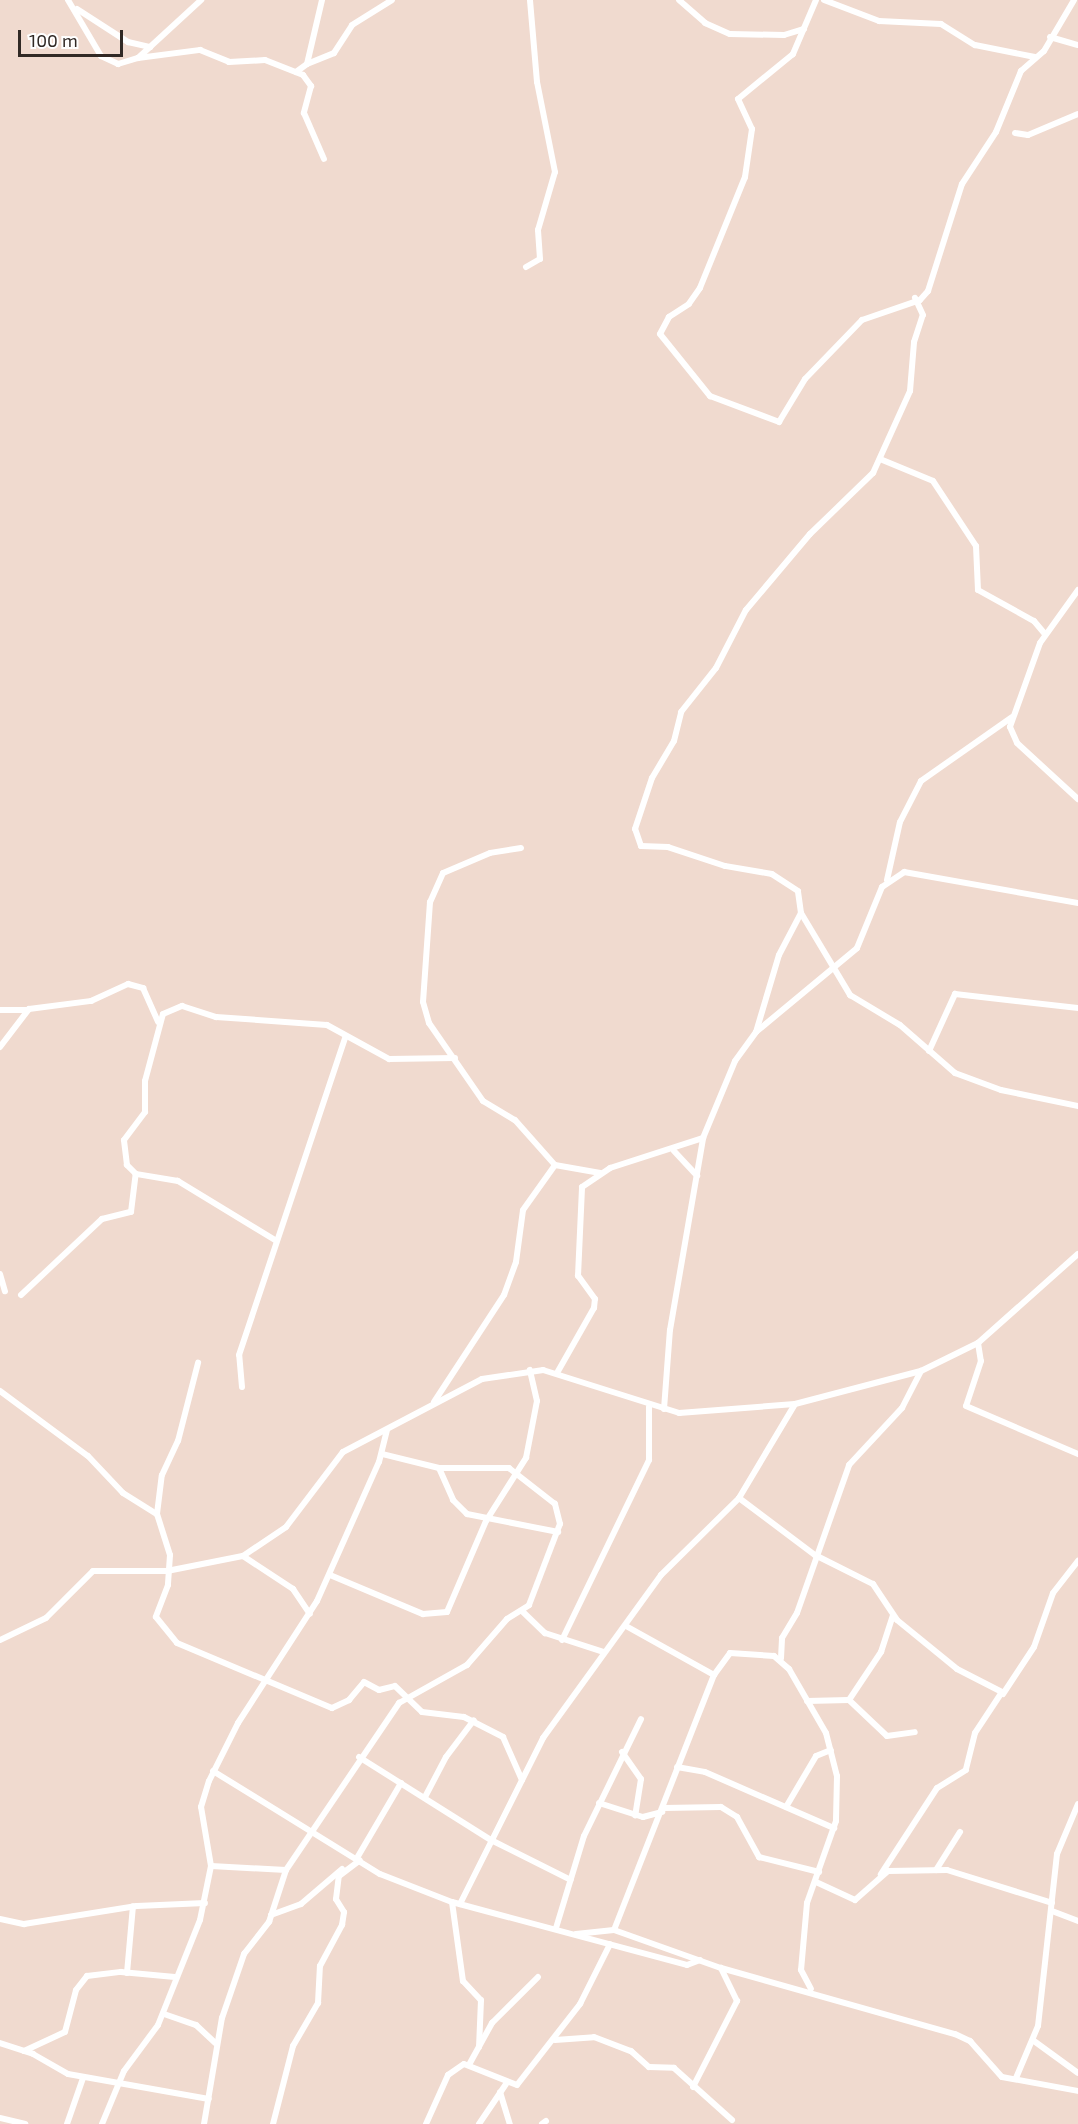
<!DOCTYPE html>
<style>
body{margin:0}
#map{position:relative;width:1078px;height:2124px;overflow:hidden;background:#f0dacf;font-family:"Exo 2",sans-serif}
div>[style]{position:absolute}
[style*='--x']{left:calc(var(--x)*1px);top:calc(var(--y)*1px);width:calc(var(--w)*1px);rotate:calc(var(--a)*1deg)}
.street>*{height:6px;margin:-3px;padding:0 3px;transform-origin:3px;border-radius:3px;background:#fff}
span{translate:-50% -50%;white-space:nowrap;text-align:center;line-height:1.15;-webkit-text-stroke:5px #fff;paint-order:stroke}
.scale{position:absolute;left:18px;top:30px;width:105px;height:27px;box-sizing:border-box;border:3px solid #312925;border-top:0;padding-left:8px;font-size:18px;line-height:21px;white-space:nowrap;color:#312925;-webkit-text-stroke:4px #fff;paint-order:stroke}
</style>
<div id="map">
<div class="street">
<div style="--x:68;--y:0;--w:65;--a:59.5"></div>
<div style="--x:101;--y:56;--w:19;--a:25"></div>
<div style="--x:118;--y:64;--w:21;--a:-17"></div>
<div style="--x:138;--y:58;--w:86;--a:-42.6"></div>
<div style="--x:679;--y:0;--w:35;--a:41"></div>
<div style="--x:705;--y:23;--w:27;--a:24"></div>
<div style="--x:730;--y:34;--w:54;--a:1.1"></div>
<div style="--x:784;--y:35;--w:21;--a:-17"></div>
<div style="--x:816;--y:0;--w:59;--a:113.1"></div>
<div style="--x:793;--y:54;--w:71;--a:140.7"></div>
<div style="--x:738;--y:99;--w:33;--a:65"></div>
<div style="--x:752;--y:129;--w:49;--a:98.3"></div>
<div style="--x:745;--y:177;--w:120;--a:112.1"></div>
<div style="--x:700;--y:288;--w:19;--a:125"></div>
<div style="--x:689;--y:304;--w:24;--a:147"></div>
<div style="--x:669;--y:317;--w:19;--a:118"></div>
<div style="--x:660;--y:334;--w:80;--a:51.1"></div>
<div style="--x:710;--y:396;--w:74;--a:20.6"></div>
<div style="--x:779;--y:422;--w:50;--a:-58.8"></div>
<div style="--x:805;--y:379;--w:82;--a:-46"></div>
<div style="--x:862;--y:320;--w:61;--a:-19"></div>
<div style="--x:920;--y:300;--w:12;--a:-48"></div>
<div style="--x:928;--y:291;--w:112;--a:-72.4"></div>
<div style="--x:962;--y:184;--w:62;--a:-56.8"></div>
<div style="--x:996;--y:132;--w:66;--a:-67.7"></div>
<div style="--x:1021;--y:71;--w:30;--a:-41"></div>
<div style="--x:1044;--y:51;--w:59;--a:-59.5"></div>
<div style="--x:824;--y:0;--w:59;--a:20.9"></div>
<div style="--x:879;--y:21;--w:62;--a:2.8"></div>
<div style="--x:941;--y:24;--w:40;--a:32"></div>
<div style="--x:975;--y:45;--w:61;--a:11.3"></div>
<div style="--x:77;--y:9;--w:61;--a:32.9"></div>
<div style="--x:128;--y:42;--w:23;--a:13"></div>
<div style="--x:1050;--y:37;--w:29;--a:16"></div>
<div style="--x:138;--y:58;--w:63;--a:-7.4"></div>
<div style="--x:200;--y:50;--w:31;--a:22"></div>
<div style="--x:229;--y:62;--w:36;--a:-3"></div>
<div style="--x:265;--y:60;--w:41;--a:21.5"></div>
<div style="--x:303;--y:75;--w:14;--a:54"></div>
<div style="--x:311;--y:86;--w:28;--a:105"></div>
<div style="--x:304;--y:113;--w:50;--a:66.5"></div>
<div style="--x:307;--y:64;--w:29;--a:-22"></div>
<div style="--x:334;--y:53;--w:33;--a:-57"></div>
<div style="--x:352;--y:25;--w:47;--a:-32"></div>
<div style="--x:296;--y:72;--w:14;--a:-36"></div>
<div style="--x:307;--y:64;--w:66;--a:-76.8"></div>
<div style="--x:1015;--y:133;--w:13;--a:9"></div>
<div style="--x:1028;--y:135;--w:54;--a:-22.8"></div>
<div style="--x:526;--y:267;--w:16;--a:-30"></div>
<div style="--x:540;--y:259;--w:29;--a:-94"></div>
<div style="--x:538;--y:230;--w:60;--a:-73.7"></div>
<div style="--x:555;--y:172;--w:92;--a:-101.3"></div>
<div style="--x:537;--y:82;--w:82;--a:-94.9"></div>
<div style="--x:880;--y:459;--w:57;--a:22.5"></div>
<div style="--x:933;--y:481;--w:78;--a:56.5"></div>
<div style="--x:976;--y:546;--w:44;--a:87.4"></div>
<div style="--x:978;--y:590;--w:64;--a:29"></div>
<div style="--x:1034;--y:621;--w:17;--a:50"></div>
<div style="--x:1078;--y:590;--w:65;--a:125.6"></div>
<div style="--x:1040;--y:643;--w:89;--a:109.7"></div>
<div style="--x:1010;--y:727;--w:17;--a:66"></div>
<div style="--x:1017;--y:743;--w:83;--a:42.6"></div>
<div style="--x:521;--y:848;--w:31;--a:171"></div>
<div style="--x:490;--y:853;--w:51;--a:156.9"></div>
<div style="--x:443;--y:873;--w:32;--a:114"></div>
<div style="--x:430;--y:902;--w:100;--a:94"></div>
<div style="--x:423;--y:1002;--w:22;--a:74"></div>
<div style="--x:429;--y:1023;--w:95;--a:55.3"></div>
<div style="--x:483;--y:1101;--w:37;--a:31"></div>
<div style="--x:515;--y:1120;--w:60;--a:48.4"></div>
<div style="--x:555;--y:1165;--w:46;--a:10.1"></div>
<div style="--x:887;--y:880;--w:59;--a:-77.4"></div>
<div style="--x:900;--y:822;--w:46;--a:-62.9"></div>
<div style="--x:921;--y:781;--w:111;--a:-35.1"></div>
<div style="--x:801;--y:913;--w:96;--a:59.1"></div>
<div style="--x:850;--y:995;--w:58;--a:31"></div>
<div style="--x:900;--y:1025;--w:73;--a:41.1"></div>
<div style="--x:955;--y:1073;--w:49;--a:20.3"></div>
<div style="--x:1001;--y:1090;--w:79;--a:11.7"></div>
<div style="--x:0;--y:1010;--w:27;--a:0"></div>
<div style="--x:756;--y:1032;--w:80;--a:-73.4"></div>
<div style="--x:779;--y:955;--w:47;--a:-62.4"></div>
<div style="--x:801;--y:913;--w:22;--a:-98"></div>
<div style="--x:798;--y:891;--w:31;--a:-147"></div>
<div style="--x:772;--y:874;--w:48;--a:-170.3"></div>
<div style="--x:725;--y:866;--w:60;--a:-161.6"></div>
<div style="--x:668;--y:847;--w:27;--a:-178"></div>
<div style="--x:641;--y:846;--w:18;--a:-109"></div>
<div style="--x:635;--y:829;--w:54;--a:-71.6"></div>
<div style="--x:652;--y:778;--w:43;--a:-59.3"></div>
<div style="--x:674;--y:741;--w:30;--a:-76"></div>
<div style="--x:681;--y:712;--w:56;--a:-51.5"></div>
<div style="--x:716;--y:668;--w:65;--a:-62.7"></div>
<div style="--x:746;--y:610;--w:99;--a:-49.9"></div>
<div style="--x:810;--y:534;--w:88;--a:-44.1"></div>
<div style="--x:873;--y:473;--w:90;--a:-65.7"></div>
<div style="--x:910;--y:391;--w:49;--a:-85.3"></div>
<div style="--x:914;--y:342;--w:28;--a:-72"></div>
<div style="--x:923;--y:315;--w:19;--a:-115"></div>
<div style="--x:0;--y:1047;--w:48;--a:-52.7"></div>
<div style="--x:29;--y:1009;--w:63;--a:-7.4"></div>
<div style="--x:91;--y:1001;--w:41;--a:-24.7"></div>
<div style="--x:128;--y:984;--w:16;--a:15"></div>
<div style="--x:143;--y:988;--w:37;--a:66"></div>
<div style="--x:929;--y:1051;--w:63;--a:-65.5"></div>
<div style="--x:955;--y:994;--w:124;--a:6.5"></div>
<div style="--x:674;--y:1151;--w:34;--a:47"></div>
<div style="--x:275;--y:1240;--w:114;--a:-148.7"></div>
<div style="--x:178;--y:1181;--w:43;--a:-170.5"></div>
<div style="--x:136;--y:1174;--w:13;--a:-135"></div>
<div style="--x:127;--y:1165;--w:25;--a:-97"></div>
<div style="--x:124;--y:1140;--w:35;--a:-53"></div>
<div style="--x:145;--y:1112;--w:31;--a:-90"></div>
<div style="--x:145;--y:1081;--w:69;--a:-75"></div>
<div style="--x:163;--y:1014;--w:21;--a:-23"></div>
<div style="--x:182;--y:1006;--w:36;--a:18"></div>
<div style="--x:216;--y:1017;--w:111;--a:4.1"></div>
<div style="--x:327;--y:1025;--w:71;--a:28.7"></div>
<div style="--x:389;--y:1059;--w:66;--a:-0.9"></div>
<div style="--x:0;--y:1274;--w:18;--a:74"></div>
<div style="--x:21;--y:1295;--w:111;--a:-43.2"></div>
<div style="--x:102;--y:1219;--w:30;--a:-14"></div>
<div style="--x:131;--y:1212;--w:38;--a:-83"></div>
<div style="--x:978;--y:1343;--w:18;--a:81"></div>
<div style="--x:981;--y:1361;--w:47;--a:108.4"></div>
<div style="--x:966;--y:1406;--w:122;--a:23.2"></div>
<div style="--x:557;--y:1373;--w:75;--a:-60.4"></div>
<div style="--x:594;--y:1308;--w:9;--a:-84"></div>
<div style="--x:595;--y:1299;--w:29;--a:-126"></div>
<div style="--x:578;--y:1276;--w:89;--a:-87.4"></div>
<div style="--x:582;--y:1187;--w:34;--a:-34"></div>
<div style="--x:610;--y:1168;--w:98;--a:-17.9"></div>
<div style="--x:242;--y:1387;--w:32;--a:-95"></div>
<div style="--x:239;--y:1355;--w:336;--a:-71.5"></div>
<div style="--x:0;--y:1391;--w:109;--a:36.5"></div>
<div style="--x:88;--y:1456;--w:51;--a:46.6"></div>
<div style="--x:123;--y:1493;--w:40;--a:32"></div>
<div style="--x:157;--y:1514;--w:43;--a:72.4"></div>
<div style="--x:170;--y:1555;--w:30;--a:94"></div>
<div style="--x:168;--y:1585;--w:34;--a:111"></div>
<div style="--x:156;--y:1617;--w:33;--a:51"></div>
<div style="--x:177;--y:1643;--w:168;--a:22.8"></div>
<div style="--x:332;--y:1708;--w:19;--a:-25"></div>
<div style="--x:349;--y:1700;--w:23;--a:-50"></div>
<div style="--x:364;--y:1682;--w:17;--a:28"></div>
<div style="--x:379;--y:1690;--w:16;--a:-14"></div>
<div style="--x:395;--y:1686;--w:37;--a:44"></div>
<div style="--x:422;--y:1712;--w:42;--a:6.8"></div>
<div style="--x:464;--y:1717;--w:44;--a:27.1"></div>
<div style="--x:503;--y:1737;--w:47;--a:66.2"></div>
<div style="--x:434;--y:1402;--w:128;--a:-56.8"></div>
<div style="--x:504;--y:1295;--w:35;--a:-70"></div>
<div style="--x:516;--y:1262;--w:52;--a:-82.3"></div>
<div style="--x:523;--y:1210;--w:55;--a:-54.6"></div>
<div style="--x:664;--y:1409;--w:79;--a:-85.7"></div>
<div style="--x:670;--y:1330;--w:195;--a:-80.2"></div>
<div style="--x:703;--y:1138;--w:83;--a:-67.4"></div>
<div style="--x:735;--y:1061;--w:36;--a:-54"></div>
<div style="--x:756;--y:1032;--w:131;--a:-39.7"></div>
<div style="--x:857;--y:948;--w:66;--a:-67.7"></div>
<div style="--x:882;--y:887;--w:27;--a:-34"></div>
<div style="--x:904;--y:872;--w:177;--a:10.1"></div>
<div style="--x:439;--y:1468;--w:35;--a:66"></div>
<div style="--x:453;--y:1500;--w:20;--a:45"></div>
<div style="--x:467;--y:1514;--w:93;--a:11.2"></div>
<div style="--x:739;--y:1498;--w:95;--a:36.9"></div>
<div style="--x:815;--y:1555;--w:65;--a:26.6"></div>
<div style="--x:873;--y:1584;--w:43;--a:56.3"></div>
<div style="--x:897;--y:1620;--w:77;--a:39.2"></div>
<div style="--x:957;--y:1669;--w:51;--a:27.1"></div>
<div style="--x:1002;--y:1692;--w:49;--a:123.4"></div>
<div style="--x:975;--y:1733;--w:38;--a:104"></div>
<div style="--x:966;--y:1770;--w:34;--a:148"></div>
<div style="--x:937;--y:1788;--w:103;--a:123.1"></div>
<div style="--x:157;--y:1514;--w:39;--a:-83"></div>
<div style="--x:162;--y:1475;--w:38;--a:-65"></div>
<div style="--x:178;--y:1441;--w:81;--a:-75.6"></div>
<div style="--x:243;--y:1556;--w:60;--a:33.4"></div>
<div style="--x:293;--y:1589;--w:30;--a:56"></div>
<div style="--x:330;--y:1575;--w:101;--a:22.8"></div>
<div style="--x:423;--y:1614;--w:24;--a:-5"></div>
<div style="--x:447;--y:1612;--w:99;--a:-66.8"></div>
<div style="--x:486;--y:1521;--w:75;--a:-57.6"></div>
<div style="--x:526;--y:1458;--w:58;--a:-79.1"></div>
<div style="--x:537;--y:1401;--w:32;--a:-103"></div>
<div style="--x:522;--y:1611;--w:32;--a:44"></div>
<div style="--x:545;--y:1633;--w:62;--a:17.9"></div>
<div style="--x:626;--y:1626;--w:101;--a:29.1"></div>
<div style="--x:0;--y:1640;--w:51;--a:-25.6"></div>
<div style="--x:46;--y:1618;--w:66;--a:-45"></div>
<div style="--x:93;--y:1571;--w:74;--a:0"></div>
<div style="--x:167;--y:1571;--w:77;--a:-11.2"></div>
<div style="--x:243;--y:1556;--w:52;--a:-34"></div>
<div style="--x:286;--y:1527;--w:94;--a:-52.8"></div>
<div style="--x:343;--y:1452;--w:157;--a:-27.7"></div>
<div style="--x:482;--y:1379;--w:62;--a:-8.4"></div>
<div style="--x:543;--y:1370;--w:143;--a:17.5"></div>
<div style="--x:679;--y:1413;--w:116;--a:-4.4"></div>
<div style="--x:795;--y:1404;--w:130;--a:-14.7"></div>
<div style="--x:921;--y:1371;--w:64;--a:-26.2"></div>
<div style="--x:978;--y:1343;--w:134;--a:-41.7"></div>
<div style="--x:562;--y:1640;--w:200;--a:-64.2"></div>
<div style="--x:649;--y:1460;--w:53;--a:-90"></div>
<div style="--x:781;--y:1658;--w:20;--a:-87"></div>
<div style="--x:782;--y:1638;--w:29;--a:-59"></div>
<div style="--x:797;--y:1613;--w:157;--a:-70.6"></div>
<div style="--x:849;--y:1465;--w:78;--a:-47.1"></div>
<div style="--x:902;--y:1408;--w:42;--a:-62.8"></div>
<div style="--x:1003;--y:1694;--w:56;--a:-56.6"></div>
<div style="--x:1034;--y:1647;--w:57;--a:-70.6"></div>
<div style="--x:1053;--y:1593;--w:41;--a:-52"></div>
<div style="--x:849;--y:1700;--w:58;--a:-56.3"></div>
<div style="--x:881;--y:1652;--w:38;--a:-72"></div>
<div style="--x:807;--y:1701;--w:42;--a:-1.4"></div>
<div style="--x:849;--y:1700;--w:52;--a:43.5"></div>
<div style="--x:887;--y:1736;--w:28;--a:-8"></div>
<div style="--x:622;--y:1752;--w:33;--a:55"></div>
<div style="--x:641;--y:1779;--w:37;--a:99"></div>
<div style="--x:359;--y:1757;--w:156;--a:32.2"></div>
<div style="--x:491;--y:1840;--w:89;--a:26.6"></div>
<div style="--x:677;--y:1767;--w:28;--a:10"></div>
<div style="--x:705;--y:1772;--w:141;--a:23.5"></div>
<div style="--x:213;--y:1771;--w:196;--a:31.7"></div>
<div style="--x:380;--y:1874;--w:77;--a:21.3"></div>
<div style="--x:452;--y:1902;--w:243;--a:15"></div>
<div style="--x:687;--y:1965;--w:14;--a:-21"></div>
<div style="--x:425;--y:1797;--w:45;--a:-62.3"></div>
<div style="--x:446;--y:1757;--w:46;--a:-52.9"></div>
<div style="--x:599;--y:1803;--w:46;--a:17.7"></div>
<div style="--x:643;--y:1817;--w:20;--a:-15"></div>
<div style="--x:786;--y:1807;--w:59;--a:-59.5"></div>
<div style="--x:816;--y:1756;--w:16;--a:-22"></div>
<div style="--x:664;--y:1808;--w:57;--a:-1"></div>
<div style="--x:721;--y:1807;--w:19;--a:32"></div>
<div style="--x:737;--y:1817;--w:46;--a:61.2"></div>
<div style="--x:759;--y:1857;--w:62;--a:14"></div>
<div style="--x:357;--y:1858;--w:87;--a:-59.6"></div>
<div style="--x:211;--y:1866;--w:75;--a:3.1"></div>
<div style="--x:936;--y:1870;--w:45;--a:-57.7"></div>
<div style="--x:816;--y:1882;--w:43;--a:24.8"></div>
<div style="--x:855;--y:1900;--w:44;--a:-41.3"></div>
<div style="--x:888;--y:1871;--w:59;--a:-1"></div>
<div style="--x:947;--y:1870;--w:110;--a:17.4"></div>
<div style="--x:452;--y:1902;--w:80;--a:82.1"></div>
<div style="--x:463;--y:1981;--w:26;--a:47"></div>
<div style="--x:481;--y:2000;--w:47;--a:92.4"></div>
<div style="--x:460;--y:1904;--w:186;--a:-63.4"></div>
<div style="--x:543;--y:1738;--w:201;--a:-54.1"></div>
<div style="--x:661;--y:1575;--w:110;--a:-44.6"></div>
<div style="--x:739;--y:1498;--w:109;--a:-59.2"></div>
<div style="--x:1052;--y:1911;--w:28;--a:21"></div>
<div style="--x:271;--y:1915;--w:32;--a:-20"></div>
<div style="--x:301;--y:1904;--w:54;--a:-40.5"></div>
<div style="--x:0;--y:1919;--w:25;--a:12"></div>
<div style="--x:24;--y:1924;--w:114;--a:-9.1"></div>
<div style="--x:137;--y:1906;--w:68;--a:-2.5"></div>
<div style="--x:556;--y:1928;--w:96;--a:-73.1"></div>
<div style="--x:584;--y:1836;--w:130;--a:-64"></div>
<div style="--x:614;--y:1930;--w:274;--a:-68.6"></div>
<div style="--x:714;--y:1675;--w:27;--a:-54"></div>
<div style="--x:730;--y:1653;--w:44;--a:3.9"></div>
<div style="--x:774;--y:1656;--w:20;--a:41"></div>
<div style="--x:789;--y:1669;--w:74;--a:60"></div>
<div style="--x:826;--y:1733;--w:44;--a:75.7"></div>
<div style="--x:837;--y:1776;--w:45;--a:91.3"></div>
<div style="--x:836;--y:1821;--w:87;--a:109.5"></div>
<div style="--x:807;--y:1903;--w:67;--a:95.1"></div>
<div style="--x:801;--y:1970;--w:21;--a:62"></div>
<div style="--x:576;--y:1934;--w:38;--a:-6"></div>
<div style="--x:614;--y:1930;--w:114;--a:19.6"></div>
<div style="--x:721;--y:1968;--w:243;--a:15.8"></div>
<div style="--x:955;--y:2034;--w:17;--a:25"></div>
<div style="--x:970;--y:2041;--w:48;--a:48.4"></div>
<div style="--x:1002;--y:2077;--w:77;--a:10.4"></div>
<div style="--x:127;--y:1973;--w:67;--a:-84.9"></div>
<div style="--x:164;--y:2014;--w:34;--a:19"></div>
<div style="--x:196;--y:2025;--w:26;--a:43"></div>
<div style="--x:555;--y:2040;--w:39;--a:-4"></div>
<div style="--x:594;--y:2037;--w:40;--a:21"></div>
<div style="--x:631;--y:2051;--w:24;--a:42"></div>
<div style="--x:649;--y:2067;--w:25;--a:2"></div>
<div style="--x:674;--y:2068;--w:78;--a:41.9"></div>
<div style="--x:1034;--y:2041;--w:54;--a:36"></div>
<div style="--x:0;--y:2043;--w:35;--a:18"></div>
<div style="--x:33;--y:2054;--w:40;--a:29.7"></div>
<div style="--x:68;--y:2074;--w:143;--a:10.1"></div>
<div style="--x:24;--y:2051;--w:45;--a:-24.9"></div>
<div style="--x:65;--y:2032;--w:43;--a:-75.3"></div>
<div style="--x:76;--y:1990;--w:18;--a:-52"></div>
<div style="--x:87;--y:1976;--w:34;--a:-7"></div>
<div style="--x:121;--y:1972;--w:54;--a:5.3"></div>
<div style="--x:470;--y:2063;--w:46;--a:-61.2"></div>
<div style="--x:492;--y:2023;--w:65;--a:-45"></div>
<div style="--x:1016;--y:2078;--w:56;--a:-67.1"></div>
<div style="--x:1038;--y:2026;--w:173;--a:-83.7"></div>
<div style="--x:1057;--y:1854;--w:54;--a:-67.2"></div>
<div style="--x:693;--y:2087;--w:97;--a:-62.9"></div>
<div style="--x:737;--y:2001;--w:37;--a:-116"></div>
<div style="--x:500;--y:2092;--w:34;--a:73"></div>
<div style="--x:0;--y:2118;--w:26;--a:13"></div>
<div style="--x:67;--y:2124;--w:49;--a:-70.8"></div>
<div style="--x:102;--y:2124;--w:57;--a:-67.5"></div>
<div style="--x:124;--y:2071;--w:57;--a:-53.5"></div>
<div style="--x:158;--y:2025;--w:113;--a:-68.2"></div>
<div style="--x:200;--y:1920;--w:55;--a:-78.5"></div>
<div style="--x:211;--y:1866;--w:60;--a:-99.6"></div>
<div style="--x:201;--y:1807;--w:27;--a:-73"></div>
<div style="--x:209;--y:1781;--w:65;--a:-63.4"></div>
<div style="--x:238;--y:1723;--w:145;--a:-57.1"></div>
<div style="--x:317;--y:1601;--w:152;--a:-66"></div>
<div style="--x:379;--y:1462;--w:33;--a:-76"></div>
<div style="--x:204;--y:2124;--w:108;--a:-80.4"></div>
<div style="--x:222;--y:2018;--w:68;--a:-71"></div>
<div style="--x:244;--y:1954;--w:41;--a:-52"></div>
<div style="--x:269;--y:1922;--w:55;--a:-71.9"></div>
<div style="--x:286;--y:1870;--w:202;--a:-55.9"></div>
<div style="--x:399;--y:1703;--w:78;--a:-29.2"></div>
<div style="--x:467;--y:1665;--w:61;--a:-49"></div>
<div style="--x:507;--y:1619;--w:26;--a:-32"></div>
<div style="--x:529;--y:1605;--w:87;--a:-69.1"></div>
<div style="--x:560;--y:1524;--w:21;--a:-104"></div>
<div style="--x:555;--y:1504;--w:58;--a:-142"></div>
<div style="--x:509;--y:1468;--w:70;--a:180"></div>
<div style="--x:439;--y:1468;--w:59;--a:-166.2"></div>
<div style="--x:273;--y:2124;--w:81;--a:-75.6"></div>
<div style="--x:293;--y:2046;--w:50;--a:-59.8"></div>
<div style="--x:318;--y:2003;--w:37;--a:-87"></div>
<div style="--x:320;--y:1966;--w:47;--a:-61.8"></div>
<div style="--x:342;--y:1925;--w:13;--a:-81"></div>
<div style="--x:344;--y:1912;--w:15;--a:-122"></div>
<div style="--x:336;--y:1899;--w:23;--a:-83"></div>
<div style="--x:339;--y:1876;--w:26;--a:-37"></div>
<div style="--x:426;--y:2124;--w:54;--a:-65.8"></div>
<div style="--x:448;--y:2075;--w:19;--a:-35"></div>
<div style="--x:464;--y:2064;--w:57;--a:21.6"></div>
<div style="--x:517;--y:2085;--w:103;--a:-52.1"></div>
<div style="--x:580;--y:2004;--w:67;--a:-63.4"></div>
<div style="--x:479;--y:2124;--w:48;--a:-56"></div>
<div style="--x:542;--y:2124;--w:5;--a:-37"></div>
</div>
<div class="scale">100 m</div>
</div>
